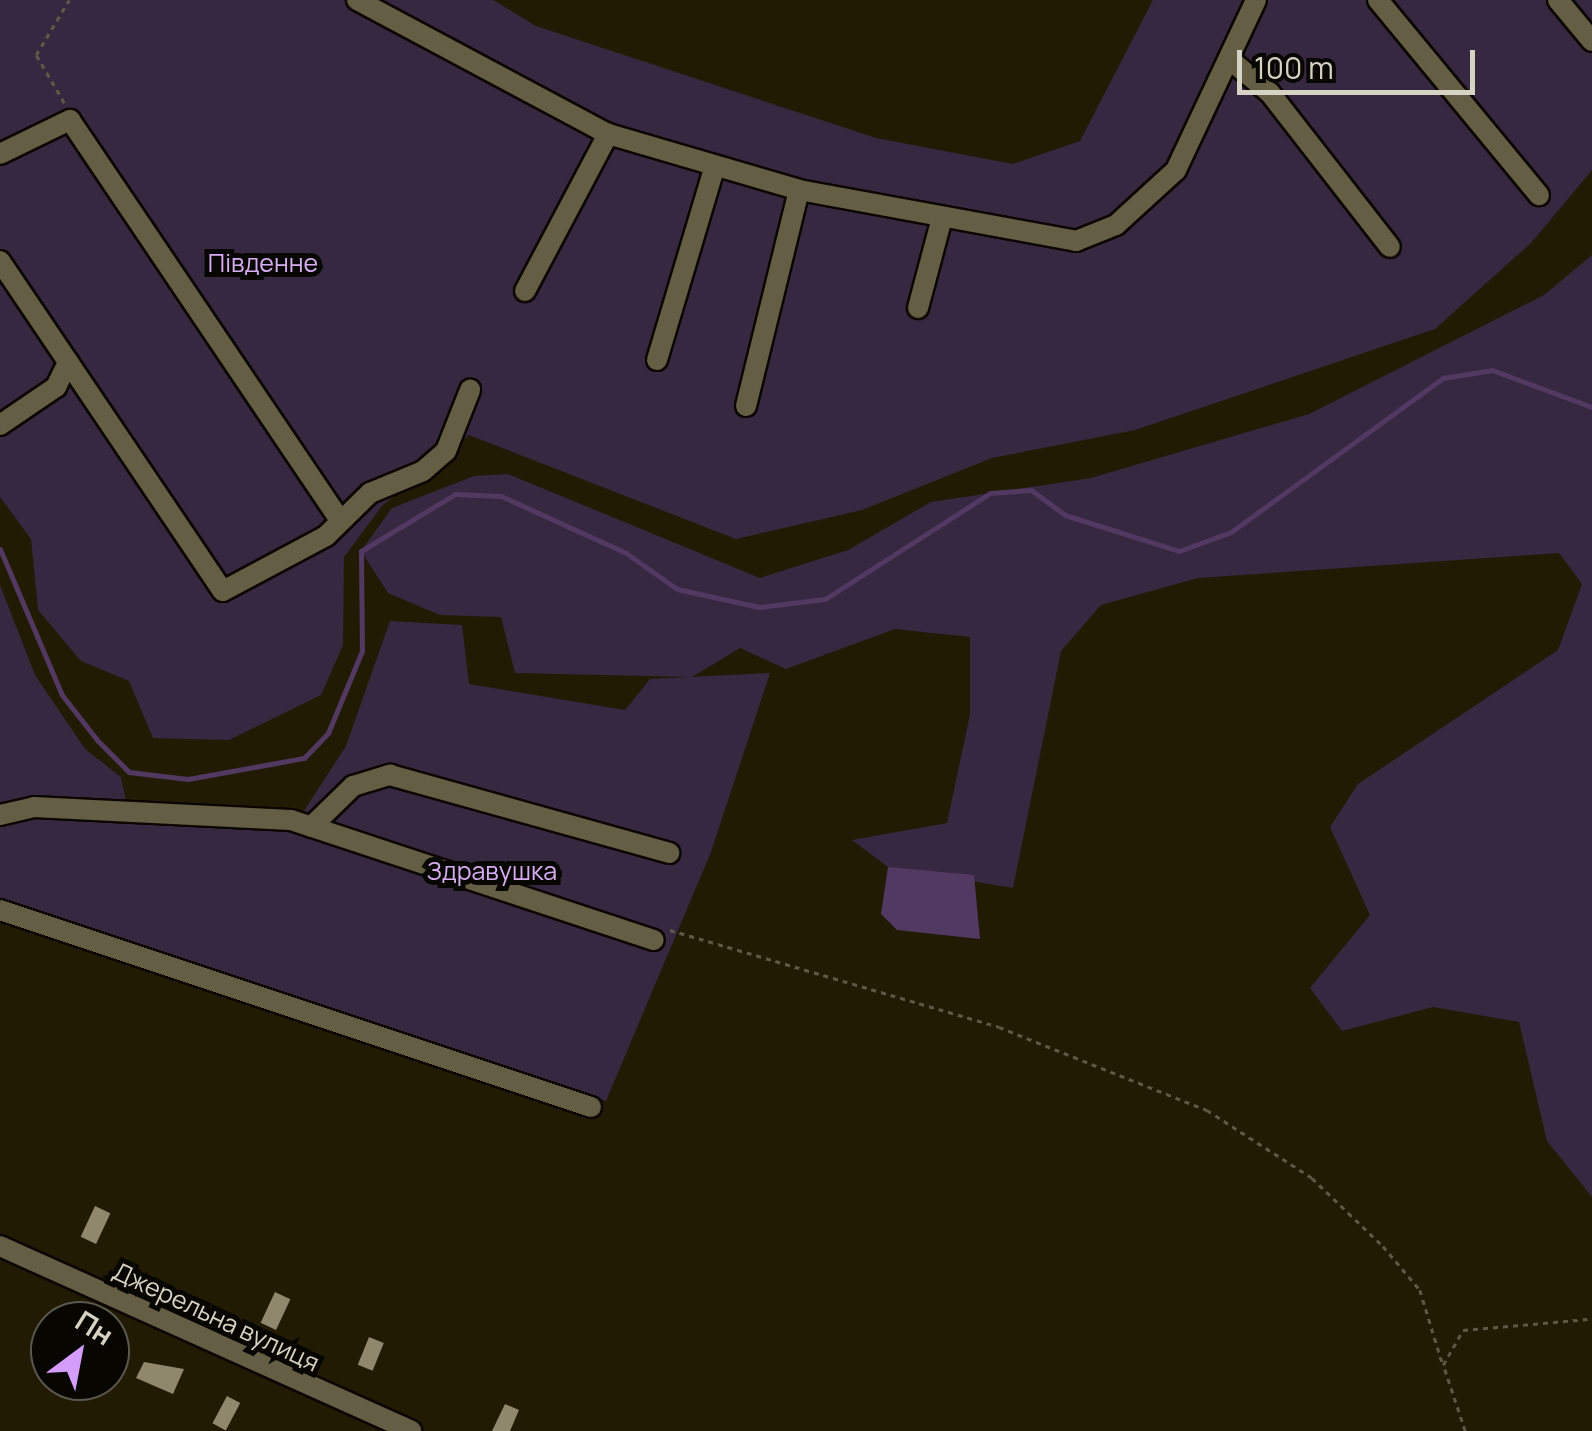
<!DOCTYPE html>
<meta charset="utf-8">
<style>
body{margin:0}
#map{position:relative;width:1592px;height:1431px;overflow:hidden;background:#211b04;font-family:Manrope,sans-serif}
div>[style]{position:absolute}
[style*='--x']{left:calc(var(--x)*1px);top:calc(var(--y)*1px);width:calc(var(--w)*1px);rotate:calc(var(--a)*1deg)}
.green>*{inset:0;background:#372841}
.water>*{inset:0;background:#513962}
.stream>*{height:5px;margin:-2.5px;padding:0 2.5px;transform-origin:2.5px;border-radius:2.5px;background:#513962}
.building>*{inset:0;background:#8f886d;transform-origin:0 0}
.path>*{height:2.5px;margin-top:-1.25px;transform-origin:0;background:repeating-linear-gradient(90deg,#5e5945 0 5px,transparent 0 10px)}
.roads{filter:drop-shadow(2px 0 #0b0600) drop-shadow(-2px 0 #0b0600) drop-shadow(0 2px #0b0600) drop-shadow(0 -2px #0b0600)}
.minor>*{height:20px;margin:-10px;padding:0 10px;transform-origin:10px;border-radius:10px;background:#645e44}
span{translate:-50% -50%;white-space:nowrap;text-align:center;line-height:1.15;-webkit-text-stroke:10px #080601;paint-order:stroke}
.park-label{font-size:25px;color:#d6adf3}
.street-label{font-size:25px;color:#d6d3c5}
.north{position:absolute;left:30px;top:1301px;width:100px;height:100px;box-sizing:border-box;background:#080601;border:2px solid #5a584f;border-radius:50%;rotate:32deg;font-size:28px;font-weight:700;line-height:40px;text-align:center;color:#d6d3c5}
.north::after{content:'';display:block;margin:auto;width:35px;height:45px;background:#d49cfb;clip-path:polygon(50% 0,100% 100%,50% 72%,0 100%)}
.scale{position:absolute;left:1237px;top:50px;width:238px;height:45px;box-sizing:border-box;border:5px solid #d6d3c5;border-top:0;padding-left:12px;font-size:30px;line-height:35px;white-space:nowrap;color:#d6d3c5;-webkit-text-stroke:8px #080601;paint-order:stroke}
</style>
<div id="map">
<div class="green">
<div style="clip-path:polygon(0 0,493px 0,536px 26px,876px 138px,1013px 164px,1080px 141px,1153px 0,1592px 0,1592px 170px,1531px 243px,1435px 329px,1135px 430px,992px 458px,862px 510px,736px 539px,469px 435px,382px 506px,344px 557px,343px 645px,321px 695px,229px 740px,153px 738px,129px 681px,81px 661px,38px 610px,31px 539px,0 497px)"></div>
<div style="clip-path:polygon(1592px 255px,1592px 1197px,1547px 1141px,1519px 1022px,1433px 1007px,1342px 1031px,1310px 988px,1370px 915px,1330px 827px,1358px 784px,1558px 650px,1582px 584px,1559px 553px,1198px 578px,1101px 605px,1061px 651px,1013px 888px,888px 867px,852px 840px,947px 823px,970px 714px,970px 637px,895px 629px,786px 669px,740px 648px,692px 677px,515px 673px,501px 617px,440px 615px,388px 593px,361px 551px,392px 508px,474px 476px,508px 474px,760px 578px,848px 550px,931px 502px,1091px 478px,1309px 414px,1544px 295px)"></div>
<div style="clip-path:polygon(0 585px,35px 675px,85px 749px,121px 777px,126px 801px,41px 798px,0 808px)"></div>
<div style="clip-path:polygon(390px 621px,462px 625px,469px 684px,625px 710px,650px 679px,770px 673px,711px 852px,606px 1101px,0 905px,0 823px,46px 812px,291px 831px,346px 746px)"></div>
</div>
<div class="water">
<div style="clip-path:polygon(888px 867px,974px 875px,980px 939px,897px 930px,881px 914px)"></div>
</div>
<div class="stream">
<div style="--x:0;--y:549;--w:159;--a:67"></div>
<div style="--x:62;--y:695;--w:58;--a:52"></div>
<div style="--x:98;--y:741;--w:44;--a:45"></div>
<div style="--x:129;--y:772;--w:59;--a:6.8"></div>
<div style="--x:188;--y:779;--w:118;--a:-10.3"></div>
<div style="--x:304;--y:758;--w:35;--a:-46"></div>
<div style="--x:328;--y:733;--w:89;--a:-67.5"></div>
<div style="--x:362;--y:651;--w:100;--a:-90.6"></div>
<div style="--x:361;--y:551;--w:110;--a:-31.2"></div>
<div style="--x:455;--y:494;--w:46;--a:2.5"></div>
<div style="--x:501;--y:496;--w:137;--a:24.5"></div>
<div style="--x:626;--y:553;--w:62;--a:35.2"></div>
<div style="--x:677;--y:589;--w:84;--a:12.4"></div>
<div style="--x:759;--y:607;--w:66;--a:-6.9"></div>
<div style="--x:825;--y:599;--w:196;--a:-32.7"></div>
<div style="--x:990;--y:493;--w:41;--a:-4.2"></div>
<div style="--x:1031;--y:490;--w:42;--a:36.3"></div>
<div style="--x:1065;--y:515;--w:120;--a:17.5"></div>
<div style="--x:1179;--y:551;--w:55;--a:-20.1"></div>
<div style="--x:1231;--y:532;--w:262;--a:-36"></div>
<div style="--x:1443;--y:378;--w:50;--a:-9.3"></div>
<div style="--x:1492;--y:370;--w:107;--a:20.3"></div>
</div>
<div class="building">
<div style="left:95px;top:1206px;width:17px;height:34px;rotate:25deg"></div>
<div style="left:275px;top:1292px;width:17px;height:34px;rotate:25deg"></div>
<div style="left:369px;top:1337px;width:16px;height:30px;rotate:22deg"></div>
<div style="clip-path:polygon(144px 1362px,184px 1369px,173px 1394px,136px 1378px)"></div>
<div style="left:227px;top:1396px;width:15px;height:31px;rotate:28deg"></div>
<div style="clip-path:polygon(505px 1404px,519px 1410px,510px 1431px,492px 1431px)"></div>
</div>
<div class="path">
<div style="--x:64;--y:103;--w:56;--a:-120.3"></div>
<div style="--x:36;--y:55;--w:64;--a:-59"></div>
<div style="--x:670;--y:930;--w:343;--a:16.4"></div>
<div style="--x:999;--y:1027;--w:224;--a:21.8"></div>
<div style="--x:1207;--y:1110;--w:125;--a:32.9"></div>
<div style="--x:1312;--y:1178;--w:98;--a:43.8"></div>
<div style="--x:1383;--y:1246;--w:57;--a:49.9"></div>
<div style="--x:1420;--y:1290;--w:78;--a:73"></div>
<div style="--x:1465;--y:1431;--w:70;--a:-108.4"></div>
<div style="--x:1443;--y:1365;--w:40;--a:-60.3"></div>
<div style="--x:1463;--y:1330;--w:125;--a:-5"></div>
</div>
<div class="roads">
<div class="minor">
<div style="--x:357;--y:0;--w:285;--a:28.1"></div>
<div style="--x:608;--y:134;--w:199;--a:16.3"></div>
<div style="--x:799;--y:190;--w:282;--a:10.4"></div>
<div style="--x:1076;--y:241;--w:43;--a:-21.8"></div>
<div style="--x:1116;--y:225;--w:81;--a:-42.5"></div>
<div style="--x:1176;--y:170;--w:188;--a:-64.8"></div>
<div style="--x:1378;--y:0;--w:253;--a:50.5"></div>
<div style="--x:1558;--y:0;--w:53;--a:50.3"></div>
<div style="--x:1229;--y:59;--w:53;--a:39.7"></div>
<div style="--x:1270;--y:93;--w:195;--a:52.1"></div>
<div style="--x:0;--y:154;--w:78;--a:-25.9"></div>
<div style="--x:70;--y:120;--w:480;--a:56"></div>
<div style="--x:0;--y:261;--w:398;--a:56"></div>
<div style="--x:223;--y:591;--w:117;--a:-28.1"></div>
<div style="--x:326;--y:536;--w:62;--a:-44.3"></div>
<div style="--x:370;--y:493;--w:57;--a:-22.5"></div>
<div style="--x:423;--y:471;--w:30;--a:-41"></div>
<div style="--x:446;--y:451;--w:66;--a:-68.5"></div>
<div style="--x:525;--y:291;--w:178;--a:-62.1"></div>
<div style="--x:918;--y:308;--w:93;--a:-75.1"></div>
<div style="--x:657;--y:360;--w:202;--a:-73.4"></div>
<div style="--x:746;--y:406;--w:222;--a:-76.2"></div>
<div style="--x:0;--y:425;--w:68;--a:-34.2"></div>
<div style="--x:56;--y:387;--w:28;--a:-64"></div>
<div style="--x:0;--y:815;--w:35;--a:-13"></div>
<div style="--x:34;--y:807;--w:257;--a:2.9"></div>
<div style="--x:291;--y:820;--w:382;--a:18.3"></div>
<div style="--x:311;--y:827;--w:59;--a:-44.3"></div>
<div style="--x:353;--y:786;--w:39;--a:-17"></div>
<div style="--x:390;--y:775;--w:290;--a:15.6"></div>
<div style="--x:0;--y:910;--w:623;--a:18.43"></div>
<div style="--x:0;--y:1246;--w:451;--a:24.2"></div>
</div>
</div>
<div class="park-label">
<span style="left:263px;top:263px">Південне</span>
<span style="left:492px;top:871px">Здравушка</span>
</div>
<div class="street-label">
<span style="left:216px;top:1317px;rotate:25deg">Джерельна вулиця</span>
</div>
<div class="north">Пн</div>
<div class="scale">100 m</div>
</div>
